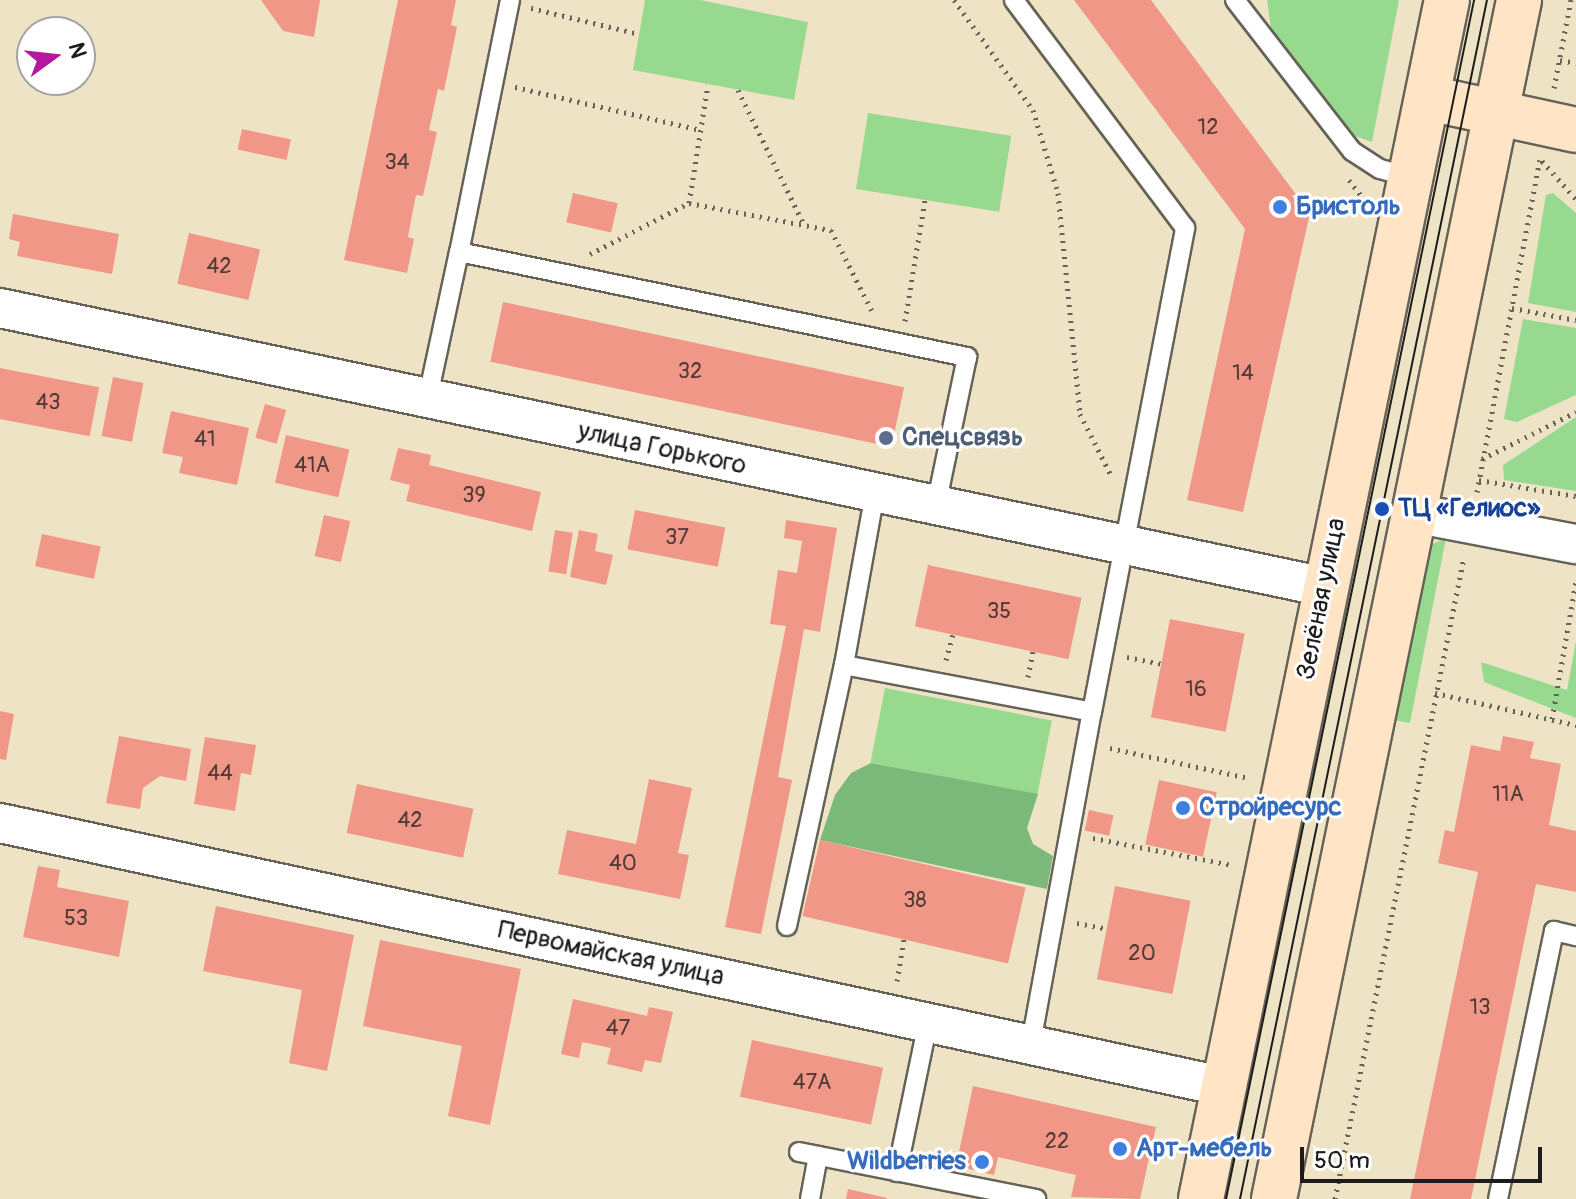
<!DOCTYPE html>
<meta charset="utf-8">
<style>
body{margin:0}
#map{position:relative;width:1576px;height:1199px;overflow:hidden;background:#eee4c5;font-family:Pangolin,sans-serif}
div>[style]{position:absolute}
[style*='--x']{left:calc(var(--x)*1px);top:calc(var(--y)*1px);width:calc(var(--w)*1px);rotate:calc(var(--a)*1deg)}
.green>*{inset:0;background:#98d990;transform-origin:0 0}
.forest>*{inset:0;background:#7ab97a}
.building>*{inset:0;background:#f09787;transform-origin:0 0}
.path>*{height:5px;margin-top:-2.5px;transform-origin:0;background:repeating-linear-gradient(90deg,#666257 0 2px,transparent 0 8px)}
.roads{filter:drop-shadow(2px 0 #666257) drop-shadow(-2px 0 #666257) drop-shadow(0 2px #666257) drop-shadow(0 -2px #666257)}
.lane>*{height:18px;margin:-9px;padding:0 9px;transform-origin:9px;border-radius:9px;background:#fff}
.street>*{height:38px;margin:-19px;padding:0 19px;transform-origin:19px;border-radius:19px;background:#fff}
.secondary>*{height:44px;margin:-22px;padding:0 22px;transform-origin:22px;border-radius:22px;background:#ffe4c6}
.tram>*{height:2px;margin:-1px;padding:0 1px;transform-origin:1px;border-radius:1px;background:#1c1c1c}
.dots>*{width:22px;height:22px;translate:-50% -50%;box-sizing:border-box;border:4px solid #fff;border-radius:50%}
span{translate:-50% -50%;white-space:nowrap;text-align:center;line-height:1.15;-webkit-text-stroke:6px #fff;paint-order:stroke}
.number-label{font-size:22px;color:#513b37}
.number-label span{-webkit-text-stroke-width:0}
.shop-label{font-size:26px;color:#366cbe;font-weight:700}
.left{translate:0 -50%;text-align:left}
.right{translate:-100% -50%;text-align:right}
.service-label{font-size:26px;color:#4e5e75;font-weight:700}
.street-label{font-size:26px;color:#1c1c1c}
.transit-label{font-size:26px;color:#164399;font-weight:700}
.north{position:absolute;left:16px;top:16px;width:80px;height:80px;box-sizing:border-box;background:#fff;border:2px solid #a4a4a4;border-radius:50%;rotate:75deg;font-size:22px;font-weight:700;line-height:32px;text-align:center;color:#1c1c1c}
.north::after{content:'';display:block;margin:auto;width:28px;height:36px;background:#b5179e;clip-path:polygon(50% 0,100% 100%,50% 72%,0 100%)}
.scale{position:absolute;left:1300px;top:1147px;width:242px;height:36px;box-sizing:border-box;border:4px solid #1c1c1c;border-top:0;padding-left:10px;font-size:24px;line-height:28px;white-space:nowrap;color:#1c1c1c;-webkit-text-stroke:6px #fff;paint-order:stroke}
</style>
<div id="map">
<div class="green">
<div style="clip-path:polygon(645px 0,700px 0,808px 22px,794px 100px,633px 70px)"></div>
<div style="clip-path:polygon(1267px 0,1399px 0,1372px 142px,1355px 136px,1272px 36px)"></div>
<div style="left:868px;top:113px;width:145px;height:77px;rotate:9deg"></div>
<div style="clip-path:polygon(1553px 193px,1576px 213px,1576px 312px,1528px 303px,1546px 195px)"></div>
<div style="clip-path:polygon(1523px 319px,1576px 328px,1576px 395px,1517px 422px,1504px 419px)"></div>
<div style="clip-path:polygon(1576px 417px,1576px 491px,1504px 480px,1503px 465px)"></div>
<div style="clip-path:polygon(1446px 538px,1410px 723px,1388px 719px,1430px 545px)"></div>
<div style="clip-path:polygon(1576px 641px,1576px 718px,1484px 682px,1481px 662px,1567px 690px)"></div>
<div style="left:885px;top:688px;width:170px;height:76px;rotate:11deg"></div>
</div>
<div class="forest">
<div style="clip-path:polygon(871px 763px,1038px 794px,1027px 828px,1033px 844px,1053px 856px,1047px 889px,820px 840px,835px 795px,851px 773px)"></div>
</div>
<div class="building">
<div style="clip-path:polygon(261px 0,320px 0,314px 37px,283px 31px)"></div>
<div style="clip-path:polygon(398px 0,456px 0,451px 25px,457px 27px,444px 91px,438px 89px,429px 130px,437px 132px,423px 196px,416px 195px,412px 215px,408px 237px,414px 239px,407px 273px,344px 260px)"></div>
<div style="clip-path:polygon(1074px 0,1151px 0,1310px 213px,1243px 512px,1187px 500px,1245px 229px)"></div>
<div style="left:242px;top:129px;width:50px;height:21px;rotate:12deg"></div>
<div style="left:573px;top:193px;width:46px;height:30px;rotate:13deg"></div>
<div style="clip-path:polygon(13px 214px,119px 234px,112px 274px,17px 256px,20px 242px,9px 239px)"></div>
<div style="left:189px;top:233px;width:73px;height:52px;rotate:13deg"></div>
<div style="left:503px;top:302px;width:410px;height:61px;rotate:12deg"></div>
<div style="left:0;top:368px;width:101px;height:50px;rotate:11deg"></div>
<div style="left:113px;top:377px;width:31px;height:60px;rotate:11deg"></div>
<div style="left:265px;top:404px;width:22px;height:35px;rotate:16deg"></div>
<div style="clip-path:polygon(171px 411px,249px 428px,237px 485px,179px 473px,183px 457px,162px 453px)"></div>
<div style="left:286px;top:435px;width:65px;height:49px;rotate:13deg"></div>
<div style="clip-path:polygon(398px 448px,431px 455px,429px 465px,541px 492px,532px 531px,406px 501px,410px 485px,390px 480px)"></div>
<div style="left:635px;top:510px;width:92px;height:40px;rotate:11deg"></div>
<div style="left:324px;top:515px;width:27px;height:42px;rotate:13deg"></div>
<div style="clip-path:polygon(786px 520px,837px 528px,820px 632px,804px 629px,778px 777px,792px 780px,761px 934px,725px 927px,786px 626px,770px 624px,778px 570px,797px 573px,802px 541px,784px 538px)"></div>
<div style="left:555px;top:530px;width:18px;height:42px;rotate:9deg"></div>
<div style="clip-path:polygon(579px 530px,598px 534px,595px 551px,613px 555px,606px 585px,570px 577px)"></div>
<div style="left:42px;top:534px;width:60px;height:33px;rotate:12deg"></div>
<div style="left:928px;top:565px;width:157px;height:63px;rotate:12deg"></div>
<div style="left:1170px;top:619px;width:76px;height:100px;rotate:11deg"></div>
<div style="clip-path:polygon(0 711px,14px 714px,6px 760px,0 759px)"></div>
<div style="clip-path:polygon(119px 736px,191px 749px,186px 781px,160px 776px,143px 788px,140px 809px,106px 803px)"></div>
<div style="clip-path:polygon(1503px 736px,1534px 742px,1530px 758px,1561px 764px,1549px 825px,1576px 831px,1576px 892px,1536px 884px,1471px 1199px,1410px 1199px,1478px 872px,1438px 863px,1445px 830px,1454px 832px,1471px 745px,1500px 751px)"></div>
<div style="clip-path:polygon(205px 737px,256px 745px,251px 775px,241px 773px,235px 811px,194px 804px)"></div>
<div style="clip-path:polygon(649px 779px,692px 788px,678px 853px,689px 855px,680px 899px,558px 874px,567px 830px,636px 844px)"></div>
<div style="left:1159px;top:780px;width:59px;height:66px;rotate:12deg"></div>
<div style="left:357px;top:784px;width:119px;height:50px;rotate:12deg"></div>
<div style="left:1089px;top:810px;width:25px;height:21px;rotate:12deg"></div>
<div style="left:820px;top:840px;width:211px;height:78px;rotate:13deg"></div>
<div style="clip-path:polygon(38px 866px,60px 870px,57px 887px,129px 901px,119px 957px,23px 937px)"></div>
<div style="left:1115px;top:886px;width:77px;height:95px;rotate:11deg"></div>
<div style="clip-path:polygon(216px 906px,354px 935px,327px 1071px,289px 1063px,302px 990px,203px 971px)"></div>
<div style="clip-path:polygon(380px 940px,521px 969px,490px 1125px,448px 1116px,462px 1046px,363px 1026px)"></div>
<div style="clip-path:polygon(573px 999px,647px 1016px,649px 1007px,673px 1012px,661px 1063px,645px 1060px,642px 1072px,607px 1064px,611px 1048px,582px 1042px,579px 1058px,561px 1054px)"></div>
<div style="left:752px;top:1040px;width:134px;height:58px;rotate:12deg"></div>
<div style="clip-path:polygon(973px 1086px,1156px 1127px,1140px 1199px,1071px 1197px,1076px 1175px,998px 1157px,994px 1175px,956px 1166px)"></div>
<div style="clip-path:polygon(848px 1189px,887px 1198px,887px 1199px,846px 1199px)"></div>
</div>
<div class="path">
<div style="--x:954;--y:0;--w:135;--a:54.3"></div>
<div style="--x:1033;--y:110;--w:87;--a:73.2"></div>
<div style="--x:1058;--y:193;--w:222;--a:84.3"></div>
<div style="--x:1080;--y:414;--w:71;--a:63.1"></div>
<div style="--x:531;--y:8;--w:111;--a:13.5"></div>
<div style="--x:1560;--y:60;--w:16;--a:11"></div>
<div style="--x:515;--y:87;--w:191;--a:13"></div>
<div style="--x:1554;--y:88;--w:90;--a:-79.1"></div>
<div style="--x:738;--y:90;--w:150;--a:63.9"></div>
<div style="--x:1542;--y:161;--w:51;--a:48.2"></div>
<div style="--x:1349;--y:180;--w:31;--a:52"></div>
<div style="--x:689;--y:203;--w:145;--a:10.8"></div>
<div style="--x:831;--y:230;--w:91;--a:63.2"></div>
<div style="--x:590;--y:254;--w:111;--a:-27.3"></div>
<div style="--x:689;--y:203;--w:120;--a:-80.9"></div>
<div style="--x:1512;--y:308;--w:65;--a:10.6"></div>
<div style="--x:905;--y:321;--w:123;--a:-80.6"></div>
<div style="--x:1482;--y:459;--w:105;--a:-26.6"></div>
<div style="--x:1479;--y:480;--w:98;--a:9.4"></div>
<div style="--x:1477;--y:492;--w:338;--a:-79.3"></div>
<div style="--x:1127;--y:657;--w:36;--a:11"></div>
<div style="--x:946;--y:660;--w:27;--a:-75"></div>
<div style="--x:1028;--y:677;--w:26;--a:-79"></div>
<div style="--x:1435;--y:693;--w:145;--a:12.8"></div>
<div style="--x:1552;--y:719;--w:140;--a:-80.1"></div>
<div style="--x:1110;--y:748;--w:142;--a:12.2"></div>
<div style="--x:1093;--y:838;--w:142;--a:11"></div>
<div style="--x:1077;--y:923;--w:31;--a:11"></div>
<div style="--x:897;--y:981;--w:43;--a:-80.5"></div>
<div style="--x:1335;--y:1199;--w:655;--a:-78.64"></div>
</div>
<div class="roads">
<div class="lane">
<div style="--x:510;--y:0;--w:257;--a:101.4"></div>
<div style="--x:459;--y:252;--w:519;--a:11.68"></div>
<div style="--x:967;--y:357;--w:152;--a:101.8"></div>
<div style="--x:1235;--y:0;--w:191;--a:52.2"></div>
<div style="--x:1352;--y:151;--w:33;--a:33"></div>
<div style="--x:1380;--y:169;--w:31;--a:15"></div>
<div style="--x:427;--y:401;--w:152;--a:-77.9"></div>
<div style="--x:844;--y:665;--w:252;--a:10.7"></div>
<div style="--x:1092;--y:712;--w:493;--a:-79.1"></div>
<div style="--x:1185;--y:228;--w:285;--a:-126.9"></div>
<div style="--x:787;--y:926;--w:267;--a:-77.7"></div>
<div style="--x:844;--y:665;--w:175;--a:-79.8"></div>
<div style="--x:1031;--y:1043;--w:337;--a:-79.6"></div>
<div style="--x:799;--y:1152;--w:242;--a:11.2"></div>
<div style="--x:897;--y:1172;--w:153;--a:-78.3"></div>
<div style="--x:810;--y:1199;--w:44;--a:-79.5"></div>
<div style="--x:1498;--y:1199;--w:274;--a:-78.2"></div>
<div style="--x:1554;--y:931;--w:23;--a:13"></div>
</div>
<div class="street">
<div style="--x:0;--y:308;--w:1354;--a:11.89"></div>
<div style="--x:1418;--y:514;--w:161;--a:10.8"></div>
<div style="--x:0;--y:823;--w:1250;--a:12.15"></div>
</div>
<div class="secondary">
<div style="--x:1428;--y:98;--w:151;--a:12.2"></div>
<div style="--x:1201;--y:1199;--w:1224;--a:-78.41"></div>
<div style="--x:1274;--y:1199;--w:1224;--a:-78.45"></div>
</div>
</div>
<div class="tram">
<div style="--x:1226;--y:1199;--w:1224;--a:-78.31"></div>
<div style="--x:1240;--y:1199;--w:1224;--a:-78.36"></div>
</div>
<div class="dots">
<div style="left:1280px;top:207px;background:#3f7fe0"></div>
<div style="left:886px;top:438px;background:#5c6f8a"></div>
<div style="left:1382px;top:509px;background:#1a4fb4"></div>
<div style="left:1183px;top:808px;background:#3f7fe0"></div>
<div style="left:1120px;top:1149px;background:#3f7fe0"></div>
<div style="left:982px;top:1162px;background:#3f7fe0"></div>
</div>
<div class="number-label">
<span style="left:1208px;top:128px">12</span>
<span style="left:397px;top:163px">34</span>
<span style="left:219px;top:267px">42</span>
<span style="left:690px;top:372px">32</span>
<span style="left:1243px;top:374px">14</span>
<span style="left:48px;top:403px">43</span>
<span style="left:205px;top:440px">41</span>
<span style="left:312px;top:466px">41А</span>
<span style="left:474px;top:496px">39</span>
<span style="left:677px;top:538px">37</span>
<span style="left:999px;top:612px">35</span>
<span style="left:1196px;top:690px">16</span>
<span style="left:220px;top:774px">44</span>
<span style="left:1508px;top:795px">11А</span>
<span style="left:410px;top:821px">42</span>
<span style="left:623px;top:864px">40</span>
<span style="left:915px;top:901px">38</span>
<span style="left:76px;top:919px">53</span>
<span style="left:1142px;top:954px">20</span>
<span style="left:1480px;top:1008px">13</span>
<span style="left:618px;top:1029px">47</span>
<span style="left:812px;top:1083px">47А</span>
<span style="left:1057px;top:1142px">22</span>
</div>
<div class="shop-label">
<span class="left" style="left:1296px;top:207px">Бристоль</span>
<span class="left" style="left:1199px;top:808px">Стройресурс</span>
<span class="left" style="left:1136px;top:1149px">Арт-мебель</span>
<span class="right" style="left:966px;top:1162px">Wildberries</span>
</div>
<div class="service-label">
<span class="left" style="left:902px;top:438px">Спецсвязь</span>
</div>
<div class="street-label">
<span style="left:662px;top:449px;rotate:12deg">улица Горького</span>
<span style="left:1322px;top:599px;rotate:-79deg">Зелёная улица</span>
<span style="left:611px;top:954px;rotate:12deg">Первомайская улица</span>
</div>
<div class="transit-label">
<span class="left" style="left:1398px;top:509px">ТЦ «Гелиос»</span>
</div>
<div class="north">N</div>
<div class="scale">50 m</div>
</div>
